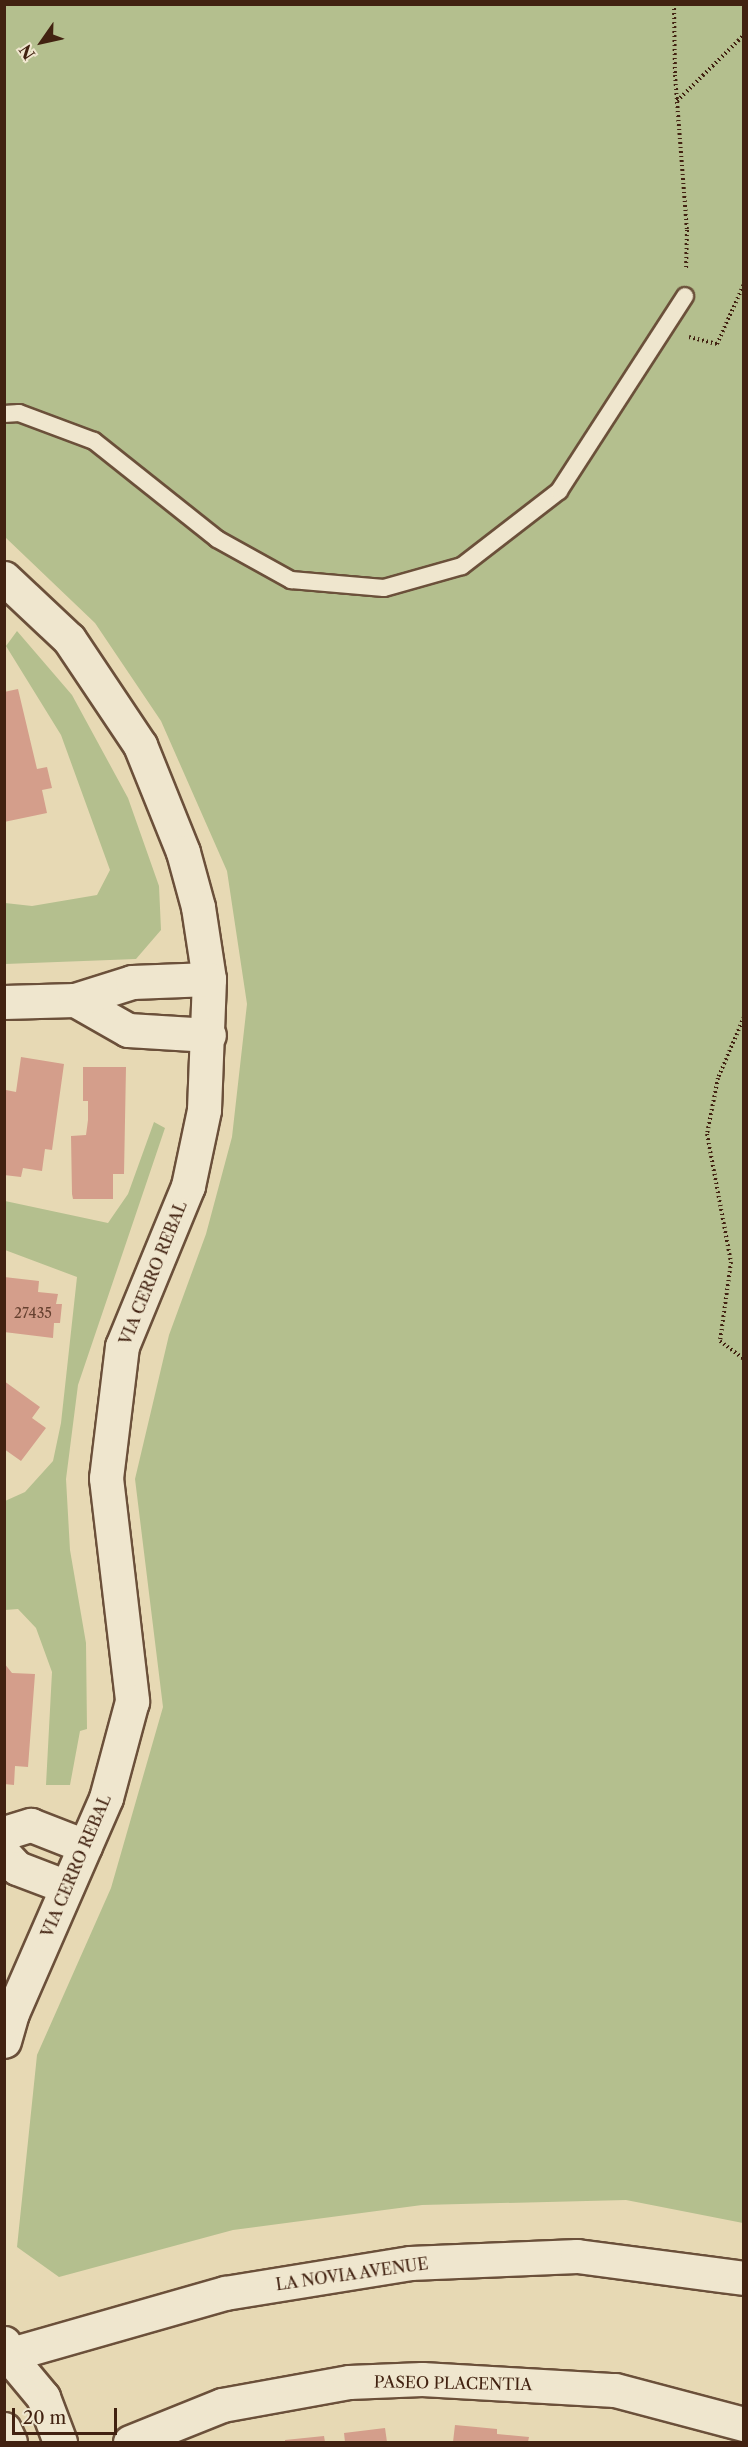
<!DOCTYPE html>
<style>
body{margin:0}
#map{position:relative;width:748px;height:2447px;overflow:hidden;background:#e7d9b4;font-family:"Libre Caslon Text",serif}
div>[style]{position:absolute}
[style*='--x']{left:calc(var(--x)*1px);top:calc(var(--y)*1px);width:calc(var(--w)*1px);rotate:calc(var(--a)*1deg)}
.green>*{inset:0;background:#b4bf8e}
.building>*{inset:0;background:#d49e8b}
.path>*{height:4px;margin-top:-2px;transform-origin:0;background:repeating-linear-gradient(90deg,#422211 0 1.5px,transparent 0 4.5px)}
.roads{filter:drop-shadow(2px 0 #6b503a) drop-shadow(-2px 0 #6b503a) drop-shadow(0 2px #6b503a) drop-shadow(0 -2px #6b503a)}
.service>*{height:16px;margin:-8px;padding:0 8px;transform-origin:8px;border-radius:8px;background:#efe6ce}
.minor>*{height:33px;margin:-16.5px;padding:0 16.5px;transform-origin:16.5px;border-radius:16.5px;background:#efe6ce}
.secondary>*{height:33px;margin:-16.5px;padding:0 16.5px;transform-origin:16.5px;border-radius:16.5px;background:#efe6ce}
span{translate:-50% -50%;white-space:nowrap;text-align:center;line-height:1.15;-webkit-text-stroke:6px #efe6ce;paint-order:stroke}
.number-label{font-size:14px;color:#664130}
.number-label span{-webkit-text-stroke-width:0}
.street-label{font-size:16px;color:#422211}
.frame{position:absolute;inset:0;border:6px solid #422211;pointer-events:none}
.north{position:absolute;left:12px;top:12px;width:60px;height:60px;-webkit-text-stroke:4px #efe6ce;paint-order:stroke;rotate:236deg;font-size:16px;font-weight:700;line-height:24px;text-align:center;color:#422211}
.north::after{content:'';display:block;margin:auto;width:21px;height:27px;background:#422211;clip-path:polygon(50% 0,100% 100%,50% 72%,0 100%)}
.scale{position:absolute;left:12px;top:2408px;width:105px;height:27px;box-sizing:border-box;border:3px solid #422211;border-top:0;padding-left:8px;font-size:18px;line-height:21px;white-space:nowrap;color:#422211;-webkit-text-stroke:4px #efe6ce;paint-order:stroke}
</style>
<div id="map">
<div class="green">
<div style="clip-path:polygon(4px 5px,743px 5px,743px 2223px,626px 2200px,422px 2205px,233px 2230px,59px 2277px,17px 2247px,37px 2055px,111px 1888px,163px 1707px,135px 1479px,169px 1335px,206px 1234px,232px 1137px,247px 1004px,227px 871px,161px 721px,95px 623px,5px 537px)"></div>
<div style="clip-path:polygon(17px 631px,72px 695px,128px 798px,159px 886px,161px 930px,136px 959px,5px 964px,5px 903px,32px 906px,97px 895px,110px 870px,61px 735px,6px 646px)"></div>
<div style="clip-path:polygon(154px 1122px,165px 1128px,78px 1385px,66px 1479px,70px 1550px,86px 1643px,87px 1729px,80px 1731px,70px 1785px,46px 1785px,52px 1672px,36px 1628px,18px 1609px,5px 1610px,5px 1501px,25px 1492px,53px 1461px,61px 1423px,77px 1277px,5px 1250px,5px 1201px,108px 1223px,128px 1194px)"></div>
</div>
<div class="building">
<div style="clip-path:polygon(18px 689px,37px 769px,47px 767px,52px 788px,42px 790px,47px 813px,4px 822px,4px 692px)"></div>
<div style="clip-path:polygon(21px 1057px,64px 1064px,52px 1150px,45px 1149px,42px 1171px,23px 1168px,21px 1177px,4px 1175px,4px 1100px,6px 1090px,16px 1092px)"></div>
<div style="clip-path:polygon(83px 1067px,126px 1067px,124px 1174px,113px 1174px,113px 1199px,73px 1199px,72px 1194px,71px 1136px,86px 1135px,88px 1120px,88px 1101px,83px 1101px)"></div>
<div style="clip-path:polygon(4px 1277px,39px 1281px,38px 1292px,58px 1294px,56px 1304px,62px 1304px,60px 1323px,54px 1323px,53px 1338px,4px 1332px)"></div>
<div style="clip-path:polygon(4px 1381px,40px 1407px,32px 1418px,46px 1428px,21px 1461px,4px 1449px)"></div>
<div style="clip-path:polygon(4px 1663px,12px 1673px,35px 1674px,28px 1767px,15px 1766px,14px 1785px,4px 1784px)"></div>
<div style="clip-path:polygon(455px 2425px,497px 2429px,497px 2434px,529px 2437px,528px 2442px,453px 2442px)"></div>
<div style="clip-path:polygon(385px 2428px,387px 2442px,345px 2442px,344px 2433px)"></div>
<div style="clip-path:polygon(324px 2436px,325px 2442px,285px 2442px,285px 2440px)"></div>
</div>
<div class="path">
<div style="--x:674;--y:4;--w:71;--a:89.2"></div>
<div style="--x:675;--y:75;--w:155;--a:85.6"></div>
<div style="--x:687;--y:230;--w:40;--a:91.4"></div>
<div style="--x:677;--y:101;--w:94;--a:-44.6"></div>
<div style="--x:689;--y:337;--w:29;--a:14"></div>
<div style="--x:717;--y:344;--w:66;--a:-65.8"></div>
<div style="--x:744;--y:1017;--w:66;--a:113.1"></div>
<div style="--x:718;--y:1078;--w:57;--a:101.1"></div>
<div style="--x:707;--y:1134;--w:130;--a:79.4"></div>
<div style="--x:731;--y:1262;--w:80;--a:97.9"></div>
<div style="--x:720;--y:1341;--w:30;--a:37"></div>
</div>
<div class="roads">
<div class="service">
<div style="--x:4;--y:414;--w:15;--a:-4"></div>
<div style="--x:19;--y:413;--w:80;--a:20.5"></div>
<div style="--x:94;--y:441;--w:157;--a:38.5"></div>
<div style="--x:217;--y:539;--w:85;--a:29"></div>
<div style="--x:291;--y:580;--w:93;--a:4.9"></div>
<div style="--x:384;--y:588;--w:81;--a:-15.8"></div>
<div style="--x:462;--y:566;--w:123;--a:-37.7"></div>
<div style="--x:559;--y:491;--w:232;--a:-57.1"></div>
</div>
<div class="minor">
<div style="--x:4;--y:578;--w:89;--a:43.2"></div>
<div style="--x:69;--y:639;--w:128;--a:56.2"></div>
<div style="--x:140;--y:745;--w:115;--a:68.1"></div>
<div style="--x:183;--y:852;--w:57;--a:74.7"></div>
<div style="--x:198;--y:907;--w:73;--a:81.3"></div>
<div style="--x:209;--y:979;--w:131;--a:92.2"></div>
<div style="--x:204;--y:1110;--w:78;--a:101.9"></div>
<div style="--x:188;--y:1186;--w:173;--a:112.4"></div>
<div style="--x:122;--y:1346;--w:133;--a:96.9"></div>
<div style="--x:106;--y:1478;--w:225;--a:83.3"></div>
<div style="--x:132;--y:1701;--w:100;--a:105"></div>
<div style="--x:106;--y:1798;--w:235;--a:113.6"></div>
<div style="--x:12;--y:2013;--w:29;--a:106"></div>
<div style="--x:75;--y:1000;--w:61;--a:29.5"></div>
<div style="--x:128;--y:1030;--w:81;--a:3.5"></div>
<div style="--x:4;--y:1002;--w:71;--a:-1.6"></div>
<div style="--x:75;--y:1000;--w:60;--a:-17.5"></div>
<div style="--x:132;--y:982;--w:77;--a:-2.2"></div>
<div style="--x:4;--y:1833;--w:28;--a:-17"></div>
<div style="--x:31;--y:1825;--w:58;--a:21.3"></div>
<div style="--x:4;--y:1854;--w:19;--a:47"></div>
<div style="--x:17;--y:1868;--w:53;--a:20.8"></div>
<div style="--x:4;--y:2343;--w:13;--a:72"></div>
<div style="--x:8;--y:2355;--w:55;--a:50.2"></div>
<div style="--x:43;--y:2397;--w:48;--a:69.3"></div>
<div style="--x:4;--y:2429;--w:14;--a:65"></div>
<div style="--x:130;--y:2442;--w:99;--a:-21.9"></div>
<div style="--x:222;--y:2405;--w:129;--a:-10.3"></div>
<div style="--x:349;--y:2382;--w:73;--a:-2.4"></div>
<div style="--x:422;--y:2379;--w:193;--a:3.3"></div>
<div style="--x:615;--y:2390;--w:133;--a:14.8"></div>
</div>
<div class="secondary">
<div style="--x:4;--y:2356;--w:230;--a:-15.9"></div>
<div style="--x:225;--y:2293;--w:187;--a:-9.2"></div>
<div style="--x:410;--y:2263;--w:167;--a:-2.4"></div>
<div style="--x:577;--y:2256;--w:168;--a:7.5"></div>
</div>
</div>
<div class="number-label">
<span style="left:33px;top:1313px">27435</span>
</div>
<div class="street-label">
<span style="left:153px;top:1273px;rotate:-68deg">VIA CERRO REBAL</span>
<span style="left:76px;top:1866px;rotate:-67deg">VIA CERRO REBAL</span>
<span style="left:352px;top:2274px;rotate:-8deg">LA NOVIA AVENUE</span>
<span style="left:453px;top:2383px;rotate:1deg">PASEO PLACENTIA</span>
</div>
<div class="frame"></div>
<div class="north">N</div>
<div class="scale">20 m</div>
</div>
